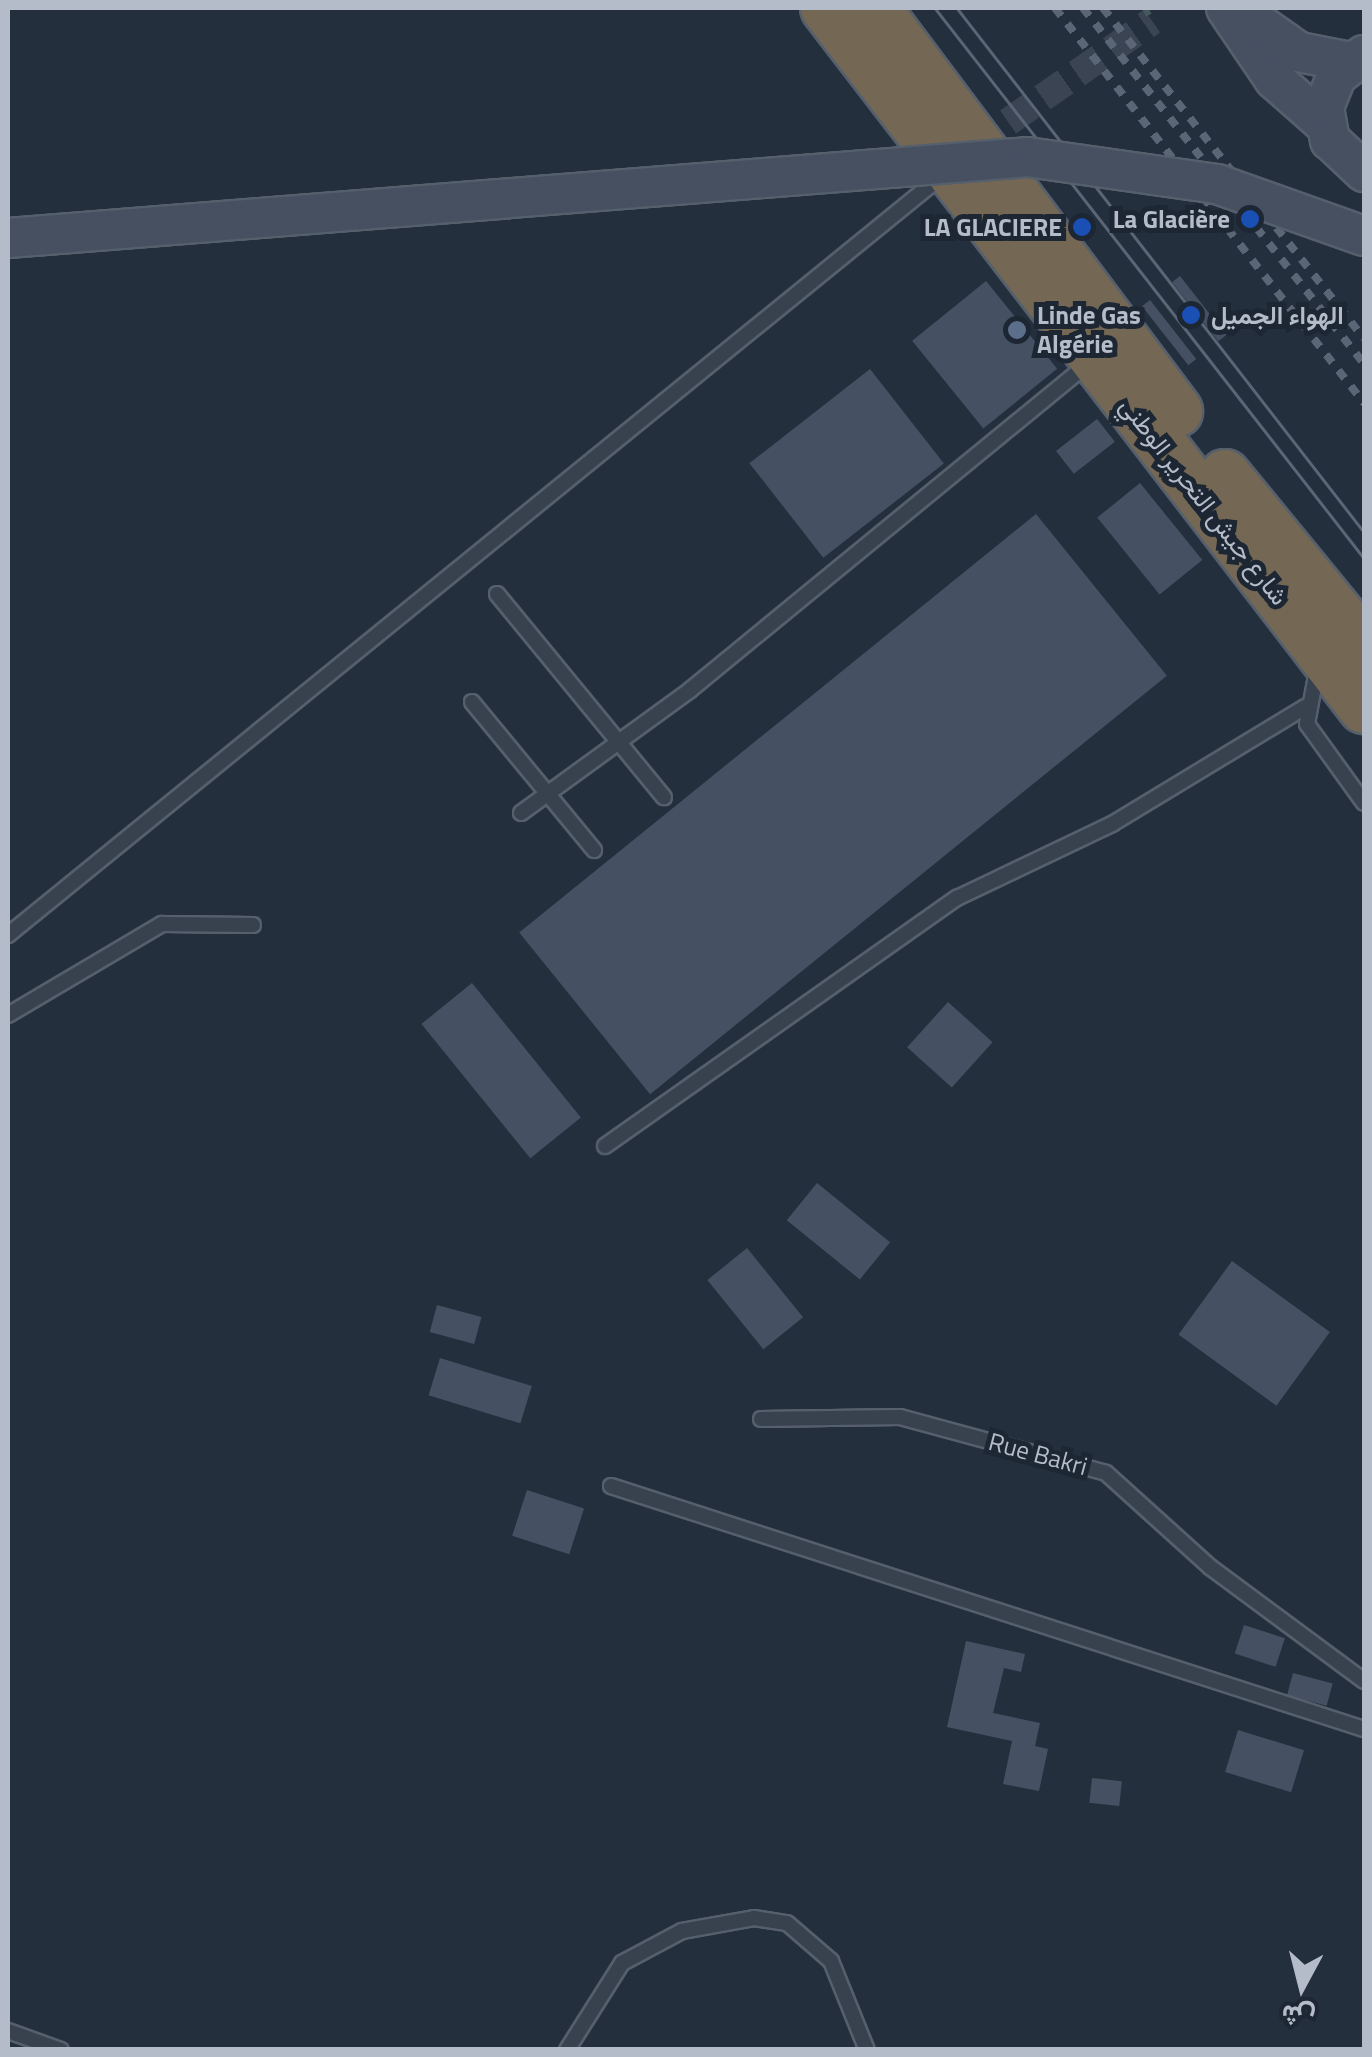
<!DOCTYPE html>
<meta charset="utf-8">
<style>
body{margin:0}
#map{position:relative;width:1372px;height:2057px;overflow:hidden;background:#242f3e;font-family:"Titillium Web",Vazirmatn,sans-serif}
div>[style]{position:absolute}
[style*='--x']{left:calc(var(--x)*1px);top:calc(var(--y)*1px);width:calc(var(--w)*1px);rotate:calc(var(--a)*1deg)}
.building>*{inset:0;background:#455162;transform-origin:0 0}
.street-tunnel>*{height:28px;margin-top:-14px;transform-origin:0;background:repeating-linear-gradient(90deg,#3a4453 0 28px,transparent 0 42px)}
.path>*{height:6px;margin-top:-3px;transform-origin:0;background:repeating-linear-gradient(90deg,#44595c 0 8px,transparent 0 16px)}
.roads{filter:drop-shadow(2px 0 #565f6c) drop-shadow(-2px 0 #565f6c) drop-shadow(0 2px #565f6c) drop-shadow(0 -2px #565f6c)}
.lane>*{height:14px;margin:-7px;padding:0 7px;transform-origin:7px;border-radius:7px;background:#38414e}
.secondary>*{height:38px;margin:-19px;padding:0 19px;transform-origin:19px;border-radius:19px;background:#465061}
.highway>*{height:50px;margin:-25px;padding:0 25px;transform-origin:25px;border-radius:25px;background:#746855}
.tram>*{height:2.5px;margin:-1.25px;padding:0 1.25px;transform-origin:1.25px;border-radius:1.25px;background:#5a6575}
.rail>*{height:8px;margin-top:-4px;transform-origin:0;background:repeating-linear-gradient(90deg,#5a6575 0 10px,transparent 0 20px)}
.bridges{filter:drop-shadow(2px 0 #565f6c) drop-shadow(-2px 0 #565f6c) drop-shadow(0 2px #565f6c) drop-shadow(0 -2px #565f6c)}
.secondary-bridge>*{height:38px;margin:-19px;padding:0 19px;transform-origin:19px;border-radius:19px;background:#465061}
.dots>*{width:28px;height:28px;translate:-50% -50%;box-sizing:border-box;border:5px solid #1d2633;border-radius:50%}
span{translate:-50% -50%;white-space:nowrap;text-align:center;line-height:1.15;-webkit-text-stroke:10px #1d2633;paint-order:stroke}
.poi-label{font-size:25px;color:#b4bcc9;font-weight:700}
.right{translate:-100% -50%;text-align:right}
.left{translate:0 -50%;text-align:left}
.street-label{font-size:25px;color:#b4bcc9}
.frame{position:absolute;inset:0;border:10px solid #b4bcc9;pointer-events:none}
.north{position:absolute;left:1252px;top:1937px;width:100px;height:100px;-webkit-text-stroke:8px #1d2633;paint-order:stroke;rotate:187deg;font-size:28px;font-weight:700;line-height:40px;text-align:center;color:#b4bcc9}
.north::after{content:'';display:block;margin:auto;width:35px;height:45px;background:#b4bcc9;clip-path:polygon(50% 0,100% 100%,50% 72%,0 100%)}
</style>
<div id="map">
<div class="building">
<div style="left:1180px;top:276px;width:75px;height:10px;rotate:52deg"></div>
<div style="left:986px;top:281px;width:113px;height:95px;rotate:51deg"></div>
<div style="left:1150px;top:300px;width:75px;height:10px;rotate:52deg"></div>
<div style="left:870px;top:369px;width:120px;height:153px;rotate:52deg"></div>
<div style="left:1097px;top:419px;width:29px;height:52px;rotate:52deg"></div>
<div style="left:1140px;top:483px;width:99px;height:55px;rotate:51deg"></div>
<div style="left:1036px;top:514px;width:208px;height:665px;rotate:51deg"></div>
<div style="left:472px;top:983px;width:173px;height:65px;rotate:51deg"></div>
<div style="left:948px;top:1002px;width:60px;height:61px;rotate:42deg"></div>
<div style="left:817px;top:1183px;width:94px;height:48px;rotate:39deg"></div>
<div style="left:747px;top:1248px;width:89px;height:51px;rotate:51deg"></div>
<div style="left:1232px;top:1261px;width:121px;height:91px;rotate:36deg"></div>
<div style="left:437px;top:1305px;width:46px;height:28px;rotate:15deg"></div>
<div style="left:440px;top:1358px;width:96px;height:39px;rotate:17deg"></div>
<div style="left:527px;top:1490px;width:60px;height:48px;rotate:18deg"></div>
<div style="left:1244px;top:1625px;width:43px;height:30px;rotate:18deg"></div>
<div style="clip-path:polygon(966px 1641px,1025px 1654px,1021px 1672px,1004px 1668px,993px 1713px,1040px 1723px,1035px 1746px,1048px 1749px,1039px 1791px,1003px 1784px,1012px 1741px,947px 1727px)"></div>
<div style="left:1293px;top:1673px;width:41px;height:23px;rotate:15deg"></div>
<div style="left:1238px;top:1730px;width:69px;height:44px;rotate:17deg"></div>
<div style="left:1092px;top:1778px;width:30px;height:25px;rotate:6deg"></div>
</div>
<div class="street-tunnel">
<div style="--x:1008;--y:122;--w:176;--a:-35"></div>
</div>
<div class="path">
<div style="--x:1145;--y:8;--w:15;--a:62"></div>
</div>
<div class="roads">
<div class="lane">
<div style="--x:497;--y:594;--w:263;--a:50.6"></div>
<div style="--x:1318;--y:665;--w:60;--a:100.6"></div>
<div style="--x:1307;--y:724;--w:97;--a:54.2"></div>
<div style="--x:472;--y:702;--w:192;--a:50.5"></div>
<div style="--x:521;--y:813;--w:209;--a:-36"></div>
<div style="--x:690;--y:690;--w:516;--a:-39.34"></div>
<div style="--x:8;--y:935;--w:1206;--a:-39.11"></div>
<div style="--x:8;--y:1015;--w:179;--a:-30.6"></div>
<div style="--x:162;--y:924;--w:91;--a:0.6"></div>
<div style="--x:605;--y:1146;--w:431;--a:-35.2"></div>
<div style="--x:957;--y:898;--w:172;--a:-25.5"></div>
<div style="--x:1112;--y:824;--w:226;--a:-31.2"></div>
<div style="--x:761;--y:1419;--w:139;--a:-0.8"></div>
<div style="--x:900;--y:1417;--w:213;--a:15.2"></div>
<div style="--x:1106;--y:1473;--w:140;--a:42.1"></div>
<div style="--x:1210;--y:1567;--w:192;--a:36.5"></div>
<div style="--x:611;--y:1486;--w:791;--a:17.89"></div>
<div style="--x:8;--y:2031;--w:56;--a:19.7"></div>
<div style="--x:567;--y:2050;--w:103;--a:-57.7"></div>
<div style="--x:622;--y:1963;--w:68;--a:-28.1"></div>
<div style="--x:682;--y:1931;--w:73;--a:-10.2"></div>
<div style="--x:754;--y:1918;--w:33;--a:9"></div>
<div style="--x:787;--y:1923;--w:58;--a:40.8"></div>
<div style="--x:831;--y:1961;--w:96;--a:68"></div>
</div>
<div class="secondary">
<div style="--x:1226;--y:8;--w:86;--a:55.9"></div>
<div style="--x:1274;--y:79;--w:68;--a:41.4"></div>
<div style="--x:1242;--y:12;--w:70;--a:35.1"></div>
<div style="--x:1299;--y:52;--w:52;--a:11.1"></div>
<div style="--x:1364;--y:55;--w:34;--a:143"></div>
<div style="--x:1337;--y:75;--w:35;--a:112"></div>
<div style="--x:1324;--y:107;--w:34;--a:80"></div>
<div style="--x:1330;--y:140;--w:47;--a:43.3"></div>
</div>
<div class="highway">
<div style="--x:826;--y:8;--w:883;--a:52.46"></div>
<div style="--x:875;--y:8;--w:504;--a:53.15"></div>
<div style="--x:1225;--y:475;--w:220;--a:50.7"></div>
</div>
</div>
<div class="tram">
<div style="--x:935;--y:8;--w:698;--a:52.05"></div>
<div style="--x:957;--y:8;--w:663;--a:52.16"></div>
</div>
<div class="rail">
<div style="--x:1055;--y:8;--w:502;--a:51.96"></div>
<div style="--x:1083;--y:8;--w:454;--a:51.7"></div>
<div style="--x:1103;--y:8;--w:421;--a:51.7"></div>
</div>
<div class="bridges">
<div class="secondary-bridge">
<div style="--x:8;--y:238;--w:1022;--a:-4.54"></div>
<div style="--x:1027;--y:157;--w:192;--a:8.1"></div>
<div style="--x:1217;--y:184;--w:156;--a:19.5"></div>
</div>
</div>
<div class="dots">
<div style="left:1250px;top:219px;background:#1a4fb4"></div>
<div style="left:1082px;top:227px;background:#1a4fb4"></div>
<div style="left:1191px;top:315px;background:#1a4fb4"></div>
<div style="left:1017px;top:330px;background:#5c6f8a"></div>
</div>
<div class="poi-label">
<span class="right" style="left:1230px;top:219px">La Glacière</span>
<span class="right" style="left:1062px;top:227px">LA GLACIERE</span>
<span class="left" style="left:1211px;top:315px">الهواء الجميل</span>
<span class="left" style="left:1037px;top:330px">Linde Gas<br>Algérie</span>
</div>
<div class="street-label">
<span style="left:1204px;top:501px;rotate:52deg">شارع جيش التحرير الوطني</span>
<span style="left:1038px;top:1454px;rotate:15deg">Rue Bakri</span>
</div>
<div class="frame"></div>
<div class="north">ش</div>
</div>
